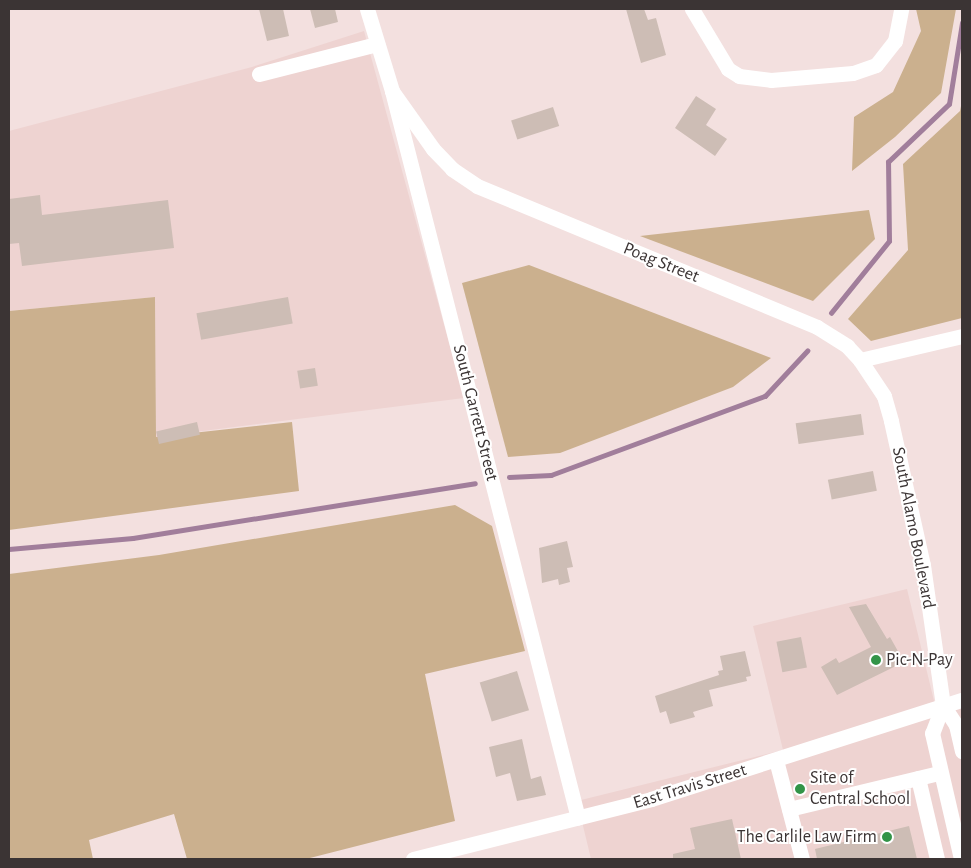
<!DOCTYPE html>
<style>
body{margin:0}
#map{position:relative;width:971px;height:868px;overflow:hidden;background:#f3e0df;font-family:"Alegreya Sans",sans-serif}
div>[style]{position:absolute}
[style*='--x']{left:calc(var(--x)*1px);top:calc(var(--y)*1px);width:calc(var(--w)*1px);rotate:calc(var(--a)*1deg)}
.built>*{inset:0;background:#eed3d1}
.green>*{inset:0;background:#cbb08e}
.stream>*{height:4.5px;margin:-2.25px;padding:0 2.25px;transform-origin:2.25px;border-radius:2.25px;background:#a17e9b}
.building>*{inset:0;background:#cdbdb5;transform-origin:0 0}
.minor>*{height:15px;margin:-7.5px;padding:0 7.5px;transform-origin:7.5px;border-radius:7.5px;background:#fff}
.dots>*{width:14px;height:14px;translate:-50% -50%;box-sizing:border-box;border:2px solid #fff;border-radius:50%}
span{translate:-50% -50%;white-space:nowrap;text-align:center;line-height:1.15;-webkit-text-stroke:4px #fff;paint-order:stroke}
.street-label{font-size:18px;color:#3b3434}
.poi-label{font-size:18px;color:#3b3434}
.left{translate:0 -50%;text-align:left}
.right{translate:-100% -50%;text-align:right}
.frame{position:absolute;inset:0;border:10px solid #3b3434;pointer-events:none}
</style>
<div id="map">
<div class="built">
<div style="clip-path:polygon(364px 31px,464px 398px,156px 437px,155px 297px,9px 311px,9px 131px,252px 67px)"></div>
<div style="clip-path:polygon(907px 589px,935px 705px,962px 699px,962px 859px,591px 859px,577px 801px,783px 750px,753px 626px)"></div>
</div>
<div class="green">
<div style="clip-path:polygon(916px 9px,956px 9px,941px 93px,895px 137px,852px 171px,854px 117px,893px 92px,921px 31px)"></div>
<div style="clip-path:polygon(962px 101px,962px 318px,871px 341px,848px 319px,908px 250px,903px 164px,960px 111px)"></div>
<div style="clip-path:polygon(869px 210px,875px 239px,813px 301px,640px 236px)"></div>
<div style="clip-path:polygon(529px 265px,771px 358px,733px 387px,560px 453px,508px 457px,462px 283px)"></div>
<div style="clip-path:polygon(155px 297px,156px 437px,292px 422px,299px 491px,9px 530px,9px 311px)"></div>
<div style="clip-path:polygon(455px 505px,492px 526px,525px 651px,425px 674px,455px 821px,306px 859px,187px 859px,174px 814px,89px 840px,93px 859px,9px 859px,9px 574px,159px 555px)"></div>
</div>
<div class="stream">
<div style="--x:831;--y:313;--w:92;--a:-51.1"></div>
<div style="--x:889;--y:241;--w:79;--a:-90.7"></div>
<div style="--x:888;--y:162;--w:84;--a:-43.6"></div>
<div style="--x:949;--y:104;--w:82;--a:-80.9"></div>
<div style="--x:509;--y:477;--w:42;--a:-2.7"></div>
<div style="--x:551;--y:475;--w:228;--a:-20.3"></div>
<div style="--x:765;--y:396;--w:62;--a:-47"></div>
<div style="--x:9;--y:549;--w:124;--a:-5.1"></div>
<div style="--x:133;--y:538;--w:346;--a:-9.1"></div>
</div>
<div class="building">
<div style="clip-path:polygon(259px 9px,283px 9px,289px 36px,267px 41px)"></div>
<div style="clip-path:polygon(310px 9px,335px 9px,338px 22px,315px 28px)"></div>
<div style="clip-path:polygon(626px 9px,644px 9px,648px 20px,656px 18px,666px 55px,641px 63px)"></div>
<div style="clip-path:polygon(696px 96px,716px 109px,706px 125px,727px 139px,715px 156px,675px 128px)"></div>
<div style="left:553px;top:107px;width:20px;height:44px;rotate:72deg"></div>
<div style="clip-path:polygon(40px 195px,42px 215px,168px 200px,174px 248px,22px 266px,19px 243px,9px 244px,9px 199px)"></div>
<div style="left:288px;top:297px;width:27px;height:93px;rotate:80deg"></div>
<div style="left:315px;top:368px;width:18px;height:18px;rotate:81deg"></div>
<div style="left:861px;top:414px;width:21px;height:66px;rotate:82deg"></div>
<div style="left:197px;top:422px;width:13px;height:42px;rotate:77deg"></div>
<div style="left:873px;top:471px;width:20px;height:46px;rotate:79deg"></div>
<div style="clip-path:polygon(567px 541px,573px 567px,567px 568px,570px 582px,559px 585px,558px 579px,542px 583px,539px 548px)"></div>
<div style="clip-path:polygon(866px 604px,887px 639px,890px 637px,904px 662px,837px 695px,821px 667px,836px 658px,839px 663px,871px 647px,849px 607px)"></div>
<div style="left:801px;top:637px;width:31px;height:25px;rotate:79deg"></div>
<div style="clip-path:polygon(745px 651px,751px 676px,746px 677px,747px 681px,709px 690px,713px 706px,693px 712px,695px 717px,670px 724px,666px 711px,660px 713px,655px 696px,719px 675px,718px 671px,723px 670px,720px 656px)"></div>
<div style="left:517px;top:671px;width:41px;height:39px;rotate:73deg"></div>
<div style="clip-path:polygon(522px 739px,531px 779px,541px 776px,546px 795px,517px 801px,510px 773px,496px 777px,489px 747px)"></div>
<div style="clip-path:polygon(732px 819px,741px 859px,673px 859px,673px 854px,695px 849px,690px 828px)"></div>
<div style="clip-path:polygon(909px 826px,917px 859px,817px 859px,815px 849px)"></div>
</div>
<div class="minor">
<div style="--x:367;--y:9;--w:86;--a:73"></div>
<div style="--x:392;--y:91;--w:750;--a:75.65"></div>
<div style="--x:692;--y:9;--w:70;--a:59"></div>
<div style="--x:728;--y:69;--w:13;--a:32"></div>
<div style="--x:739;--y:76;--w:32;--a:7"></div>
<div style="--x:771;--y:80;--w:82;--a:-4.9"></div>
<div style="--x:853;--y:73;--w:24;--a:-19"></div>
<div style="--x:876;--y:65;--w:31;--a:-52"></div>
<div style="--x:895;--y:41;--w:33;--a:-79"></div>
<div style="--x:259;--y:74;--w:122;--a:-14.3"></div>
<div style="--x:392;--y:91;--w:71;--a:54.7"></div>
<div style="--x:433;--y:149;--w:28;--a:46"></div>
<div style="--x:452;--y:169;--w:30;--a:34"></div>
<div style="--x:477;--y:186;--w:368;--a:22.5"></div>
<div style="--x:817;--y:327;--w:36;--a:32"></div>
<div style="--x:847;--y:346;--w:19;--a:47"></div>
<div style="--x:860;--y:360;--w:43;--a:56.3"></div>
<div style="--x:884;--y:396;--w:26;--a:74"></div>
<div style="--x:891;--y:421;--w:148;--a:77.5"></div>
<div style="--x:923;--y:565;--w:141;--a:81.9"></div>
<div style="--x:943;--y:705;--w:24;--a:57"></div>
<div style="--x:956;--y:725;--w:27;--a:77"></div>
<div style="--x:860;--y:360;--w:105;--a:-13.2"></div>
<div style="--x:943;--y:705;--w:30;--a:111"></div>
<div style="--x:932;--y:733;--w:129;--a:77"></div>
<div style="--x:776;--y:760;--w:102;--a:75.3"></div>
<div style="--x:918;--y:778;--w:83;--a:76.8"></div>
<div style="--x:789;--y:809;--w:154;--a:-13.5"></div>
<div style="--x:413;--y:859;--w:245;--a:-14.1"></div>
<div style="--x:651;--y:799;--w:326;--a:-17.7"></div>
</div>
<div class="dots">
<div style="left:876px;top:660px;background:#329448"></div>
<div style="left:800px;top:789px;background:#329448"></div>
<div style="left:887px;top:837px;background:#329448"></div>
</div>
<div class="street-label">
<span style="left:661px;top:263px;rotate:22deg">Poag Street</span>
<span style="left:475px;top:413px;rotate:76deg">South Garrett Street</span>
<span style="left:913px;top:528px;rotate:79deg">South Alamo Boulevard</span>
<span style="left:690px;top:787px;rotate:-17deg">East Travis Street</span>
</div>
<div class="poi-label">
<span class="left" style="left:886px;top:660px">Pic-N-Pay</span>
<span class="left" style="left:810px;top:789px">Site of<br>Central School</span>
<span class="right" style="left:877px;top:837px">The Carlile Law Firm</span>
</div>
<div class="frame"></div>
</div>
